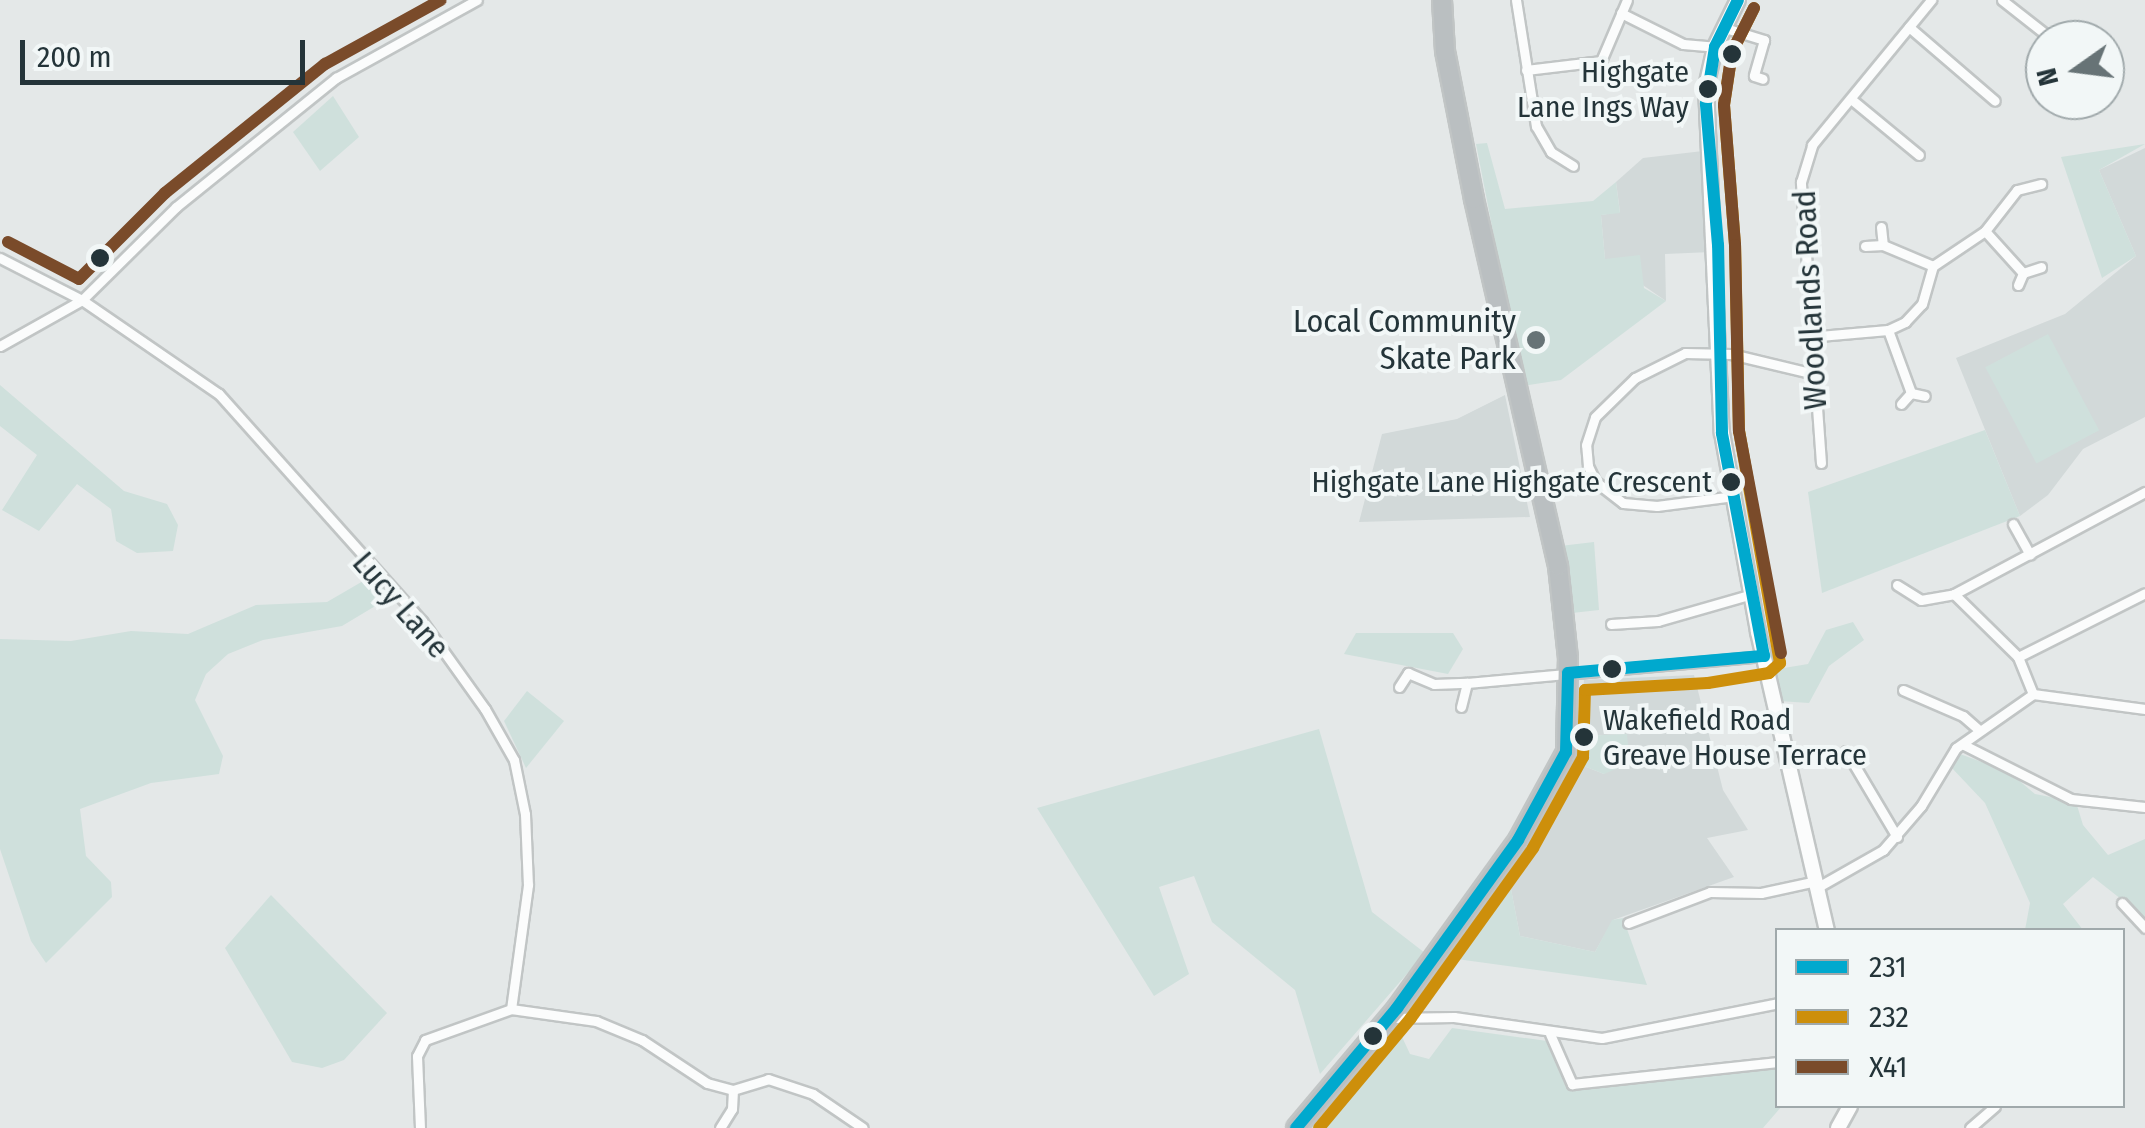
<!DOCTYPE html>
<style>
body{margin:0}
#map{position:relative;width:2145px;height:1128px;overflow:hidden;background:#e4e8e8;font-family:"Fira Sans Condensed",sans-serif}
div>[style]{position:absolute}
[style*='--x']{left:calc(var(--x)*1px);top:calc(var(--y)*1px);width:calc(var(--w)*1px);rotate:calc(var(--a)*1deg)}
.built>*{inset:0;background:#d2d9d9}
.green>*{inset:0;background:#cfe0dc;transform-origin:0 0}
.roads{filter:drop-shadow(2px 0 #c1c5c5) drop-shadow(-2px 0 #c1c5c5) drop-shadow(0 2px #c1c5c5) drop-shadow(0 -2px #c1c5c5)}
.street>*{height:9px;margin:-4.5px;padding:0 4.5px;transform-origin:4.5px;border-radius:4.5px;background:#fbfcfc}
.secondary>*{height:14px;margin:-7px;padding:0 7px;transform-origin:7px;border-radius:7px;background:#fbfcfc}
.highway>*{height:18px;margin:-9px;padding:0 9px;transform-origin:9px;border-radius:9px;background:#babfc1}
.bus-1>*{height:12px;margin:-6px;padding:0 6px;transform-origin:6px;border-radius:6px;background:#00a9ce}
.bus-2>*{height:12px;margin:-6px;padding:0 6px;transform-origin:6px;border-radius:6px;background:#cd8f0b}
.bus-3>*{height:12px;margin:-6px;padding:0 6px;transform-origin:6px;border-radius:6px;background:#7a4b2a}
.dots>*{width:28px;height:28px;translate:-50% -50%;box-sizing:border-box;border:5px solid #f2f7f7;border-radius:50%}
span{translate:-50% -50%;white-space:nowrap;text-align:center;line-height:1.15;-webkit-text-stroke:8px #f2f7f7;paint-order:stroke}
.bus-label{font-size:30px;color:#243439}
.right{translate:-100% -50%;text-align:right}
.left{translate:0 -50%;text-align:left}
.street-label{font-size:32px;color:#243439}
.poi-label{font-size:32px;color:#243439}
.legend{position:absolute;left:1775px;top:928px;width:350px;height:180px;box-sizing:border-box;background:#f2f7f7;border:2px solid #a0a9ab;margin:0;padding:12px 18px;list-style:none;font-size:30px;color:#243439}
.legend li{display:flex;align-items:center;gap:20px;height:50px}
.legend b{width:50px;border:2px solid #a0a9ab}
.north{position:absolute;left:2025px;top:20px;width:100px;height:100px;box-sizing:border-box;background:#f2f7f7;border:2px solid #a0a9ab;border-radius:50%;rotate:256deg;font-size:28px;font-weight:700;line-height:40px;text-align:center;color:#243439}
.north::after{content:'';display:block;margin:auto;width:35px;height:45px;background:#677376;clip-path:polygon(50% 0,100% 100%,50% 72%,0 100%)}
.scale{position:absolute;left:20px;top:40px;width:285px;height:45px;box-sizing:border-box;border:5px solid #243439;border-top:0;padding-left:12px;font-size:30px;line-height:35px;white-space:nowrap;color:#243439;-webkit-text-stroke:8px #f2f7f7;paint-order:stroke}
</style>
<div id="map">
<div class="built">
<div style="clip-path:polygon(2145px 148px,2145px 417px,2083px 449px,2048px 495px,2020px 516px,1956px 358px,2065px 314px,2136px 256px,2099px 170px)"></div>
<div style="clip-path:polygon(1703px 151px,1711px 252px,1665px 254px,1666px 301px,1605px 259px,1601px 215px,1620px 212px,1616px 182px,1643px 158px)"></div>
<div style="clip-path:polygon(1505px 395px,1530px 517px,1359px 522px,1382px 434px,1457px 419px)"></div>
<div style="clip-path:polygon(1694px 675px,1723px 790px,1748px 830px,1707px 838px,1734px 877px,1613px 920px,1595px 952px,1520px 936px,1507px 868px,1571px 761px,1604px 774px,1627px 734px,1580px 736px,1584px 680px)"></div>
</div>
<div class="green">
<div style="clip-path:polygon(333px 96px,359px 137px,320px 171px,293px 132px)"></div>
<div style="clip-path:polygon(1487px 143px,1505px 209px,1593px 201px,1616px 182px,1620px 213px,1601px 215px,1605px 259px,1640px 255px,1644px 288px,1666px 301px,1561px 380px,1523px 386px,1476px 144px)"></div>
<div style="clip-path:polygon(2145px 144px,2099px 170px,2136px 256px,2102px 278px,2061px 157px)"></div>
<div style="left:2048px;top:334px;width:109px;height:71px;rotate:62deg"></div>
<div style="clip-path:polygon(0 385px,124px 491px,167px 504px,178px 525px,173px 551px,137px 553px,116px 541px,111px 509px,77px 484px,39px 531px,2px 510px,37px 455px,0 426px)"></div>
<div style="clip-path:polygon(1985px 430px,2020px 516px,1822px 593px,1808px 492px)"></div>
<div style="clip-path:polygon(1594px 542px,1599px 610px,1572px 613px,1560px 546px)"></div>
<div style="clip-path:polygon(370px 577px,392px 596px,342px 626px,263px 640px,228px 654px,206px 674px,195px 700px,223px 756px,219px 774px,151px 783px,80px 809px,86px 856px,111px 882px,112px 897px,46px 963px,31px 941px,0 849px,0 639px,71px 641px,131px 631px,188px 634px,256px 605px,327px 602px)"></div>
<div style="clip-path:polygon(1853px 622px,1864px 640px,1829px 666px,1809px 703px,1779px 701px,1772px 670px,1808px 664px,1826px 630px)"></div>
<div style="clip-path:polygon(1356px 633px,1453px 633px,1463px 649px,1448px 674px,1344px 654px)"></div>
<div style="clip-path:polygon(527px 691px,564px 721px,526px 768px,504px 721px)"></div>
<div style="clip-path:polygon(1319px 729px,1372px 912px,1425px 953px,1320px 1074px,1295px 990px,1212px 922px,1194px 876px,1159px 887px,1189px 974px,1154px 996px,1037px 808px)"></div>
<div style="clip-path:polygon(1627px 734px,1630px 763px,1604px 774px,1571px 761px,1580px 736px)"></div>
<div style="clip-path:polygon(1960px 754px,2009px 772px,2035px 794px,2076px 802px,2083px 825px,2108px 855px,2145px 839px,2145px 918px,2093px 877px,2063px 904px,2083px 930px,2025px 930px,2030px 903px,1985px 803px,1950px 766px)"></div>
<div style="clip-path:polygon(1507px 868px,1520px 936px,1595px 952px,1612px 920px,1623px 918px,1647px 985px,1442px 957px)"></div>
<div style="clip-path:polygon(271px 895px,387px 1013px,344px 1060px,322px 1068px,292px 1062px,225px 948px)"></div>
<div style="clip-path:polygon(1396px 1024px,1410px 1054px,1429px 1059px,1452px 1028px,1547px 1041px,1568px 1090px,1777px 1067px,1782px 1106px,1763px 1128px,1311px 1128px)"></div>
</div>
<div class="roads">
<div class="street">
<div style="--x:1516;--y:0;--w:128;--a:81"></div>
<div style="--x:1536;--y:126;--w:30;--a:60"></div>
<div style="--x:1551;--y:152;--w:26;--a:32"></div>
<div style="--x:2002;--y:0;--w:65;--a:38.1"></div>
<div style="--x:1621;--y:13;--w:69;--a:26.6"></div>
<div style="--x:1683;--y:44;--w:32;--a:5"></div>
<div style="--x:1909;--y:27;--w:113;--a:40.7"></div>
<div style="--x:1725;--y:28;--w:41;--a:17.1"></div>
<div style="--x:1764;--y:40;--w:37;--a:106"></div>
<div style="--x:1754;--y:76;--w:9;--a:18"></div>
<div style="--x:1526;--y:70;--w:76;--a:-6.8"></div>
<div style="--x:1601;--y:61;--w:66;--a:-66.9"></div>
<div style="--x:1851;--y:99;--w:88;--a:39.5"></div>
<div style="--x:1881;--y:227;--w:18;--a:84"></div>
<div style="--x:1985;--y:231;--w:57;--a:47.9"></div>
<div style="--x:1865;--y:246;--w:18;--a:-3"></div>
<div style="--x:1883;--y:245;--w:54;--a:22.8"></div>
<div style="--x:0;--y:258;--w:92;--a:27.1"></div>
<div style="--x:82;--y:300;--w:166;--a:34.5"></div>
<div style="--x:219;--y:394;--w:305;--a:48.2"></div>
<div style="--x:422;--y:621;--w:108;--a:54.4"></div>
<div style="--x:485;--y:709;--w:59;--a:60.4"></div>
<div style="--x:514;--y:760;--w:55;--a:78.5"></div>
<div style="--x:525;--y:814;--w:71;--a:87.6"></div>
<div style="--x:528;--y:885;--w:125;--a:97.8"></div>
<div style="--x:2018;--y:285;--w:13;--a:-67"></div>
<div style="--x:2023;--y:273;--w:19;--a:-18"></div>
<div style="--x:1888;--y:330;--w:67;--a:69.9"></div>
<div style="--x:1808;--y:337;--w:80;--a:-5"></div>
<div style="--x:1888;--y:330;--w:19;--a:-25"></div>
<div style="--x:1905;--y:322;--w:25;--a:-47"></div>
<div style="--x:1922;--y:304;--w:40;--a:-74"></div>
<div style="--x:1933;--y:266;--w:63;--a:-33.9"></div>
<div style="--x:1985;--y:231;--w:52;--a:-52"></div>
<div style="--x:2017;--y:190;--w:25;--a:-14"></div>
<div style="--x:0;--y:346;--w:94;--a:-29.3"></div>
<div style="--x:82;--y:300;--w:132;--a:-44.7"></div>
<div style="--x:176;--y:207;--w:206;--a:-38.9"></div>
<div style="--x:336;--y:78;--w:161;--a:-29"></div>
<div style="--x:1901;--y:404;--w:15;--a:-48"></div>
<div style="--x:1911;--y:393;--w:14;--a:12"></div>
<div style="--x:1821;--y:463;--w:282;--a:-94.1"></div>
<div style="--x:1801;--y:182;--w:39;--a:-73"></div>
<div style="--x:1812;--y:145;--w:188;--a:-50.6"></div>
<div style="--x:1734;--y:496;--w:78;--a:172.6"></div>
<div style="--x:1657;--y:506;--w:34;--a:-175"></div>
<div style="--x:1623;--y:503;--w:36;--a:-142"></div>
<div style="--x:1595;--y:481;--w:17;--a:-115"></div>
<div style="--x:1588;--y:466;--w:21;--a:-95"></div>
<div style="--x:1586;--y:445;--w:29;--a:-72"></div>
<div style="--x:1595;--y:417;--w:56;--a:-44.3"></div>
<div style="--x:1635;--y:378;--w:56;--a:-26.6"></div>
<div style="--x:1685;--y:353;--w:46;--a:1.2"></div>
<div style="--x:1731;--y:354;--w:81;--a:13.5"></div>
<div style="--x:2013;--y:524;--w:35;--a:61"></div>
<div style="--x:1897;--y:585;--w:28;--a:32"></div>
<div style="--x:1921;--y:600;--w:34;--a:-10"></div>
<div style="--x:1954;--y:594;--w:90;--a:44.5"></div>
<div style="--x:2018;--y:657;--w:40;--a:68"></div>
<div style="--x:1954;--y:594;--w:217;--a:-28.1"></div>
<div style="--x:1611;--y:624;--w:47;--a:-3.7"></div>
<div style="--x:1658;--y:621;--w:98;--a:-16"></div>
<div style="--x:2018;--y:657;--w:142;--a:-26.7"></div>
<div style="--x:1399;--y:687;--w:17;--a:-57"></div>
<div style="--x:1408;--y:673;--w:28;--a:23"></div>
<div style="--x:1434;--y:684;--w:33;--a:-2"></div>
<div style="--x:1467;--y:683;--w:298;--a:-5.2"></div>
<div style="--x:1903;--y:690;--w:65;--a:23.4"></div>
<div style="--x:1963;--y:716;--w:21;--a:41"></div>
<div style="--x:1461;--y:707;--w:25;--a:-76"></div>
<div style="--x:1964;--y:745;--w:120;--a:26.8"></div>
<div style="--x:2071;--y:799;--w:74;--a:6.2"></div>
<div style="--x:1846;--y:751;--w:100;--a:59.3"></div>
<div style="--x:1818;--y:887;--w:75;--a:-29.6"></div>
<div style="--x:1883;--y:850;--w:58;--a:-49.2"></div>
<div style="--x:1921;--y:806;--w:68;--a:-58.9"></div>
<div style="--x:1956;--y:748;--w:94;--a:-35"></div>
<div style="--x:2033;--y:694;--w:113;--a:7.6"></div>
<div style="--x:2122;--y:903;--w:34;--a:47"></div>
<div style="--x:1628;--y:923;--w:88;--a:-20.7"></div>
<div style="--x:1710;--y:892;--w:51;--a:1.1"></div>
<div style="--x:1761;--y:893;--w:56;--a:-12.3"></div>
<div style="--x:1391;--y:1018;--w:63;--a:-0.9"></div>
<div style="--x:1454;--y:1017;--w:149;--a:8.1"></div>
<div style="--x:1602;--y:1038;--w:179;--a:-11.2"></div>
<div style="--x:1550;--y:1034;--w:55;--a:66.3"></div>
<div style="--x:1572;--y:1084;--w:207;--a:-6.1"></div>
<div style="--x:420;--y:1128;--w:72;--a:-92.4"></div>
<div style="--x:417;--y:1056;--w:18;--a:-63"></div>
<div style="--x:425;--y:1040;--w:91;--a:-19.8"></div>
<div style="--x:511;--y:1009;--w:86;--a:8"></div>
<div style="--x:596;--y:1021;--w:50;--a:22.4"></div>
<div style="--x:642;--y:1040;--w:78;--a:33.5"></div>
<div style="--x:707;--y:1083;--w:27;--a:15"></div>
<div style="--x:733;--y:1090;--w:37;--a:-17"></div>
<div style="--x:768;--y:1079;--w:47;--a:18.4"></div>
<div style="--x:813;--y:1094;--w:60;--a:34.2"></div>
<div style="--x:720;--y:1128;--w:22;--a:-58"></div>
<div style="--x:732;--y:1109;--w:19;--a:-87"></div>
<div style="--x:1970;--y:1128;--w:33;--a:-41"></div>
</div>
<div class="secondary">
<div style="--x:1738;--y:0;--w:52;--a:116.1"></div>
<div style="--x:1715;--y:47;--w:41;--a:102.7"></div>
<div style="--x:1706;--y:87;--w:346;--a:87.4"></div>
<div style="--x:1722;--y:433;--w:202;--a:79.7"></div>
<div style="--x:1758;--y:632;--w:306;--a:77"></div>
<div style="--x:1838;--y:1128;--w:25;--a:-61"></div>
</div>
<div class="highway">
<div style="--x:1296;--y:1128;--w:157;--a:-49.9"></div>
<div style="--x:1397;--y:1008;--w:207;--a:-54.2"></div>
<div style="--x:1518;--y:840;--w:100;--a:-61.4"></div>
<div style="--x:1566;--y:752;--w:94;--a:-88.8"></div>
<div style="--x:1568;--y:658;--w:93;--a:-96.2"></div>
<div style="--x:1558;--y:566;--w:376;--a:-102.9"></div>
<div style="--x:1474;--y:199;--w:151;--a:-101.1"></div>
<div style="--x:1445;--y:51;--w:51;--a:-93.4"></div>
</div>
</div>
<div class="bus-1">
<div style="--x:1296;--y:1128;--w:157;--a:-49.9"></div>
<div style="--x:1397;--y:1008;--w:207;--a:-54.2"></div>
<div style="--x:1518;--y:840;--w:100;--a:-61.4"></div>
<div style="--x:1566;--y:752;--w:79;--a:-88.5"></div>
<div style="--x:1568;--y:673;--w:197;--a:-5"></div>
<div style="--x:1764;--y:656;--w:227;--a:-100.7"></div>
<div style="--x:1722;--y:433;--w:188;--a:-91.2"></div>
<div style="--x:1718;--y:245;--w:142;--a:-94.9"></div>
<div style="--x:1706;--y:104;--w:58;--a:-81"></div>
<div style="--x:1715;--y:47;--w:52;--a:-63.9"></div>
</div>
<div class="bus-2">
<div style="--x:1319;--y:1128;--w:143;--a:-50.1"></div>
<div style="--x:1411;--y:1018;--w:209;--a:-54.3"></div>
<div style="--x:1533;--y:848;--w:104;--a:-61.2"></div>
<div style="--x:1583;--y:757;--w:67;--a:-88.3"></div>
<div style="--x:1585;--y:690;--w:123;--a:-3.3"></div>
<div style="--x:1708;--y:683;--w:62;--a:-9.3"></div>
<div style="--x:1769;--y:673;--w:15;--a:-42"></div>
<div style="--x:1780;--y:663;--w:236;--a:-100"></div>
<div style="--x:1739;--y:431;--w:186;--a:-91.2"></div>
<div style="--x:1735;--y:245;--w:140;--a:-94.5"></div>
<div style="--x:1724;--y:105;--w:54;--a:-81.4"></div>
<div style="--x:1732;--y:52;--w:49;--a:-63.4"></div>
</div>
<div class="bus-3">
<div style="--x:1754;--y:8;--w:49;--a:116.6"></div>
<div style="--x:1732;--y:52;--w:54;--a:98.6"></div>
<div style="--x:1724;--y:105;--w:140;--a:85.5"></div>
<div style="--x:1735;--y:245;--w:186;--a:88.8"></div>
<div style="--x:1739;--y:431;--w:226;--a:79.3"></div>
<div style="--x:8;--y:242;--w:80;--a:27.5"></div>
<div style="--x:79;--y:279;--w:122;--a:-45"></div>
<div style="--x:165;--y:193;--w:206;--a:-38.9"></div>
<div style="--x:325;--y:64;--w:132;--a:-28.9"></div>
</div>
<div class="dots">
<div style="left:1732px;top:54px;background:#243439"></div>
<div style="left:1708px;top:89px;background:#243439"></div>
<div style="left:100px;top:258px;background:#243439"></div>
<div style="left:1536px;top:340px;background:#677376"></div>
<div style="left:1731px;top:482px;background:#243439"></div>
<div style="left:1612px;top:669px;background:#243439"></div>
<div style="left:1584px;top:737px;background:#243439"></div>
<div style="left:1373px;top:1036px;background:#243439"></div>
</div>
<div class="bus-label">
<span class="right" style="left:1689px;top:89px">Highgate<br>Lane Ings Way</span>
<span class="right" style="left:1712px;top:482px">Highgate Lane Highgate Crescent</span>
<span class="left" style="left:1603px;top:737px">Wakefield Road<br>Greave House Terrace</span>
</div>
<div class="street-label">
<span style="left:1810px;top:300px;rotate:-93deg">Woodlands Road</span>
<span style="left:401px;top:605px;rotate:49deg">Lucy Lane</span>
</div>
<div class="poi-label">
<span class="right" style="left:1516px;top:340px">Local Community<br>Skate Park</span>
</div>
<ul class="legend">
<li><b style="height:12px;background:#00a9ce"></b>231</li>
<li><b style="height:12px;background:#cd8f0b"></b>232</li>
<li><b style="height:12px;background:#7a4b2a"></b>X41</li>
</ul>
<div class="north">N</div>
<div class="scale">200 m</div>
</div>
